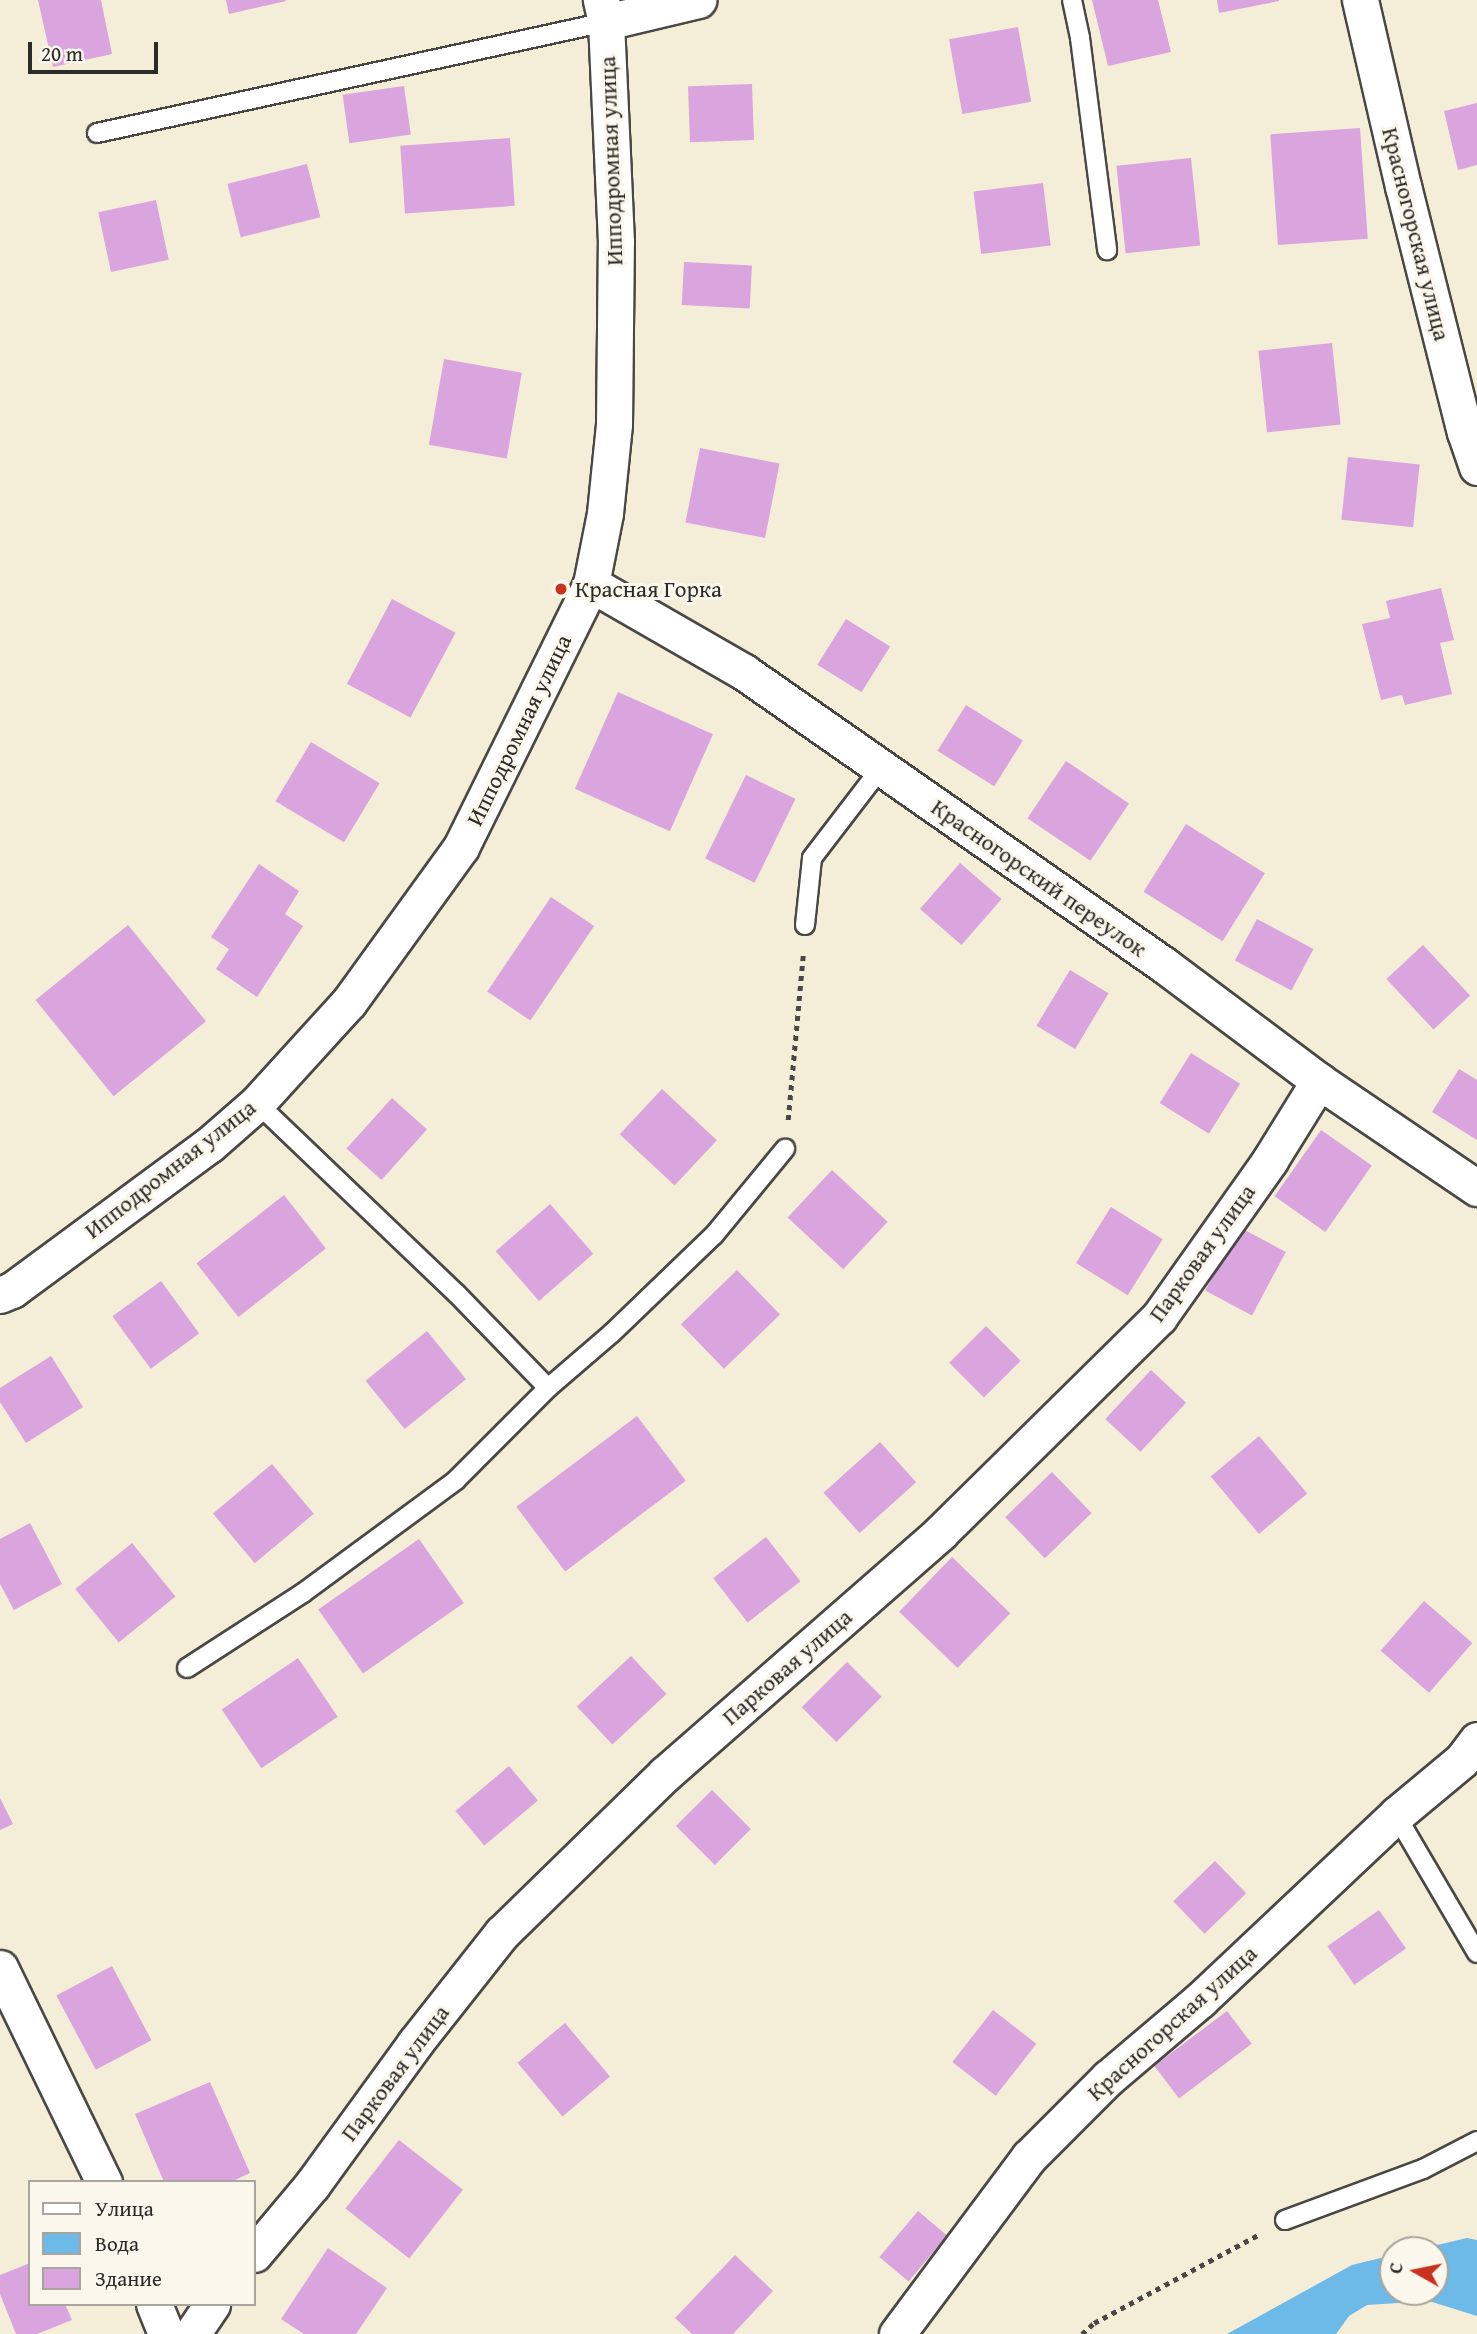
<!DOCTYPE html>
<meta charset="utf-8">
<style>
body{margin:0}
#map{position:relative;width:1477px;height:2334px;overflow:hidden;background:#f4edd8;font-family:"Gentium Book Plus",serif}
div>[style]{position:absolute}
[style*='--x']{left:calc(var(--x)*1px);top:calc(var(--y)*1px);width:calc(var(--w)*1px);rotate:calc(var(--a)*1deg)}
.water>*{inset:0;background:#6db9e7}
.building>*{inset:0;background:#daa4de;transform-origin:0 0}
.path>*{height:4.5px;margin-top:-2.25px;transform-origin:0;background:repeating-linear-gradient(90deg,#494845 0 5px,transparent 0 10px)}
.roads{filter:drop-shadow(2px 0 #494845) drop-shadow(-2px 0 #494845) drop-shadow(0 2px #494845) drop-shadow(0 -2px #494845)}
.lane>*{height:18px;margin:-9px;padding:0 9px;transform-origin:9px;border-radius:9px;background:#fff}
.street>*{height:35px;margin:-17.5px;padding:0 17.5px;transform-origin:17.5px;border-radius:17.5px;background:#fff}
.dots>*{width:19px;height:19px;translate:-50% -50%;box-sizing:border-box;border:4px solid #fbf7ec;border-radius:50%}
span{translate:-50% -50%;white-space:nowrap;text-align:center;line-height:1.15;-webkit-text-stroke:6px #fbf7ec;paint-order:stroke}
.street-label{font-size:23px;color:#2b2b2b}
.poi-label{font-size:23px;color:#2b2b2b}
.left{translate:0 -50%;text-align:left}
.legend{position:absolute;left:28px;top:2180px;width:228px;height:126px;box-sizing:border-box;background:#fbf7ec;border:2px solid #a8a59f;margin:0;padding:9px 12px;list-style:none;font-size:21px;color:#2b2b2b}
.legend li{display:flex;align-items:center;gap:14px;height:35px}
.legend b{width:35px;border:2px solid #a8a59f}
.north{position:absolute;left:1379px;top:2236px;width:70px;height:70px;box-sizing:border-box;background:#fbf7ec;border:2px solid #a8a59f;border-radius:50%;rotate:279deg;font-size:19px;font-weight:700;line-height:28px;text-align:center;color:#2b2b2b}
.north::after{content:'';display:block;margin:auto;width:24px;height:32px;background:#c8321e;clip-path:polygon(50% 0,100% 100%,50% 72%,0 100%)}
.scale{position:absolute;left:28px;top:42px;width:130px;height:32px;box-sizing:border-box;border:4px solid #2b2b2b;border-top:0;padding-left:9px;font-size:21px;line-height:24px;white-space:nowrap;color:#2b2b2b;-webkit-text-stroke:5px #fbf7ec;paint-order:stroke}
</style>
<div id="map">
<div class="water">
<div style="clip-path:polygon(1467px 2238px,1477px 2240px,1477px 2316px,1429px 2301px,1367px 2305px,1349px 2316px,1336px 2334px,1227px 2334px,1352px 2265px,1393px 2255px,1393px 2292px,1435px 2292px,1435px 2250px,1416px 2250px)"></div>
</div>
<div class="building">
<div style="clip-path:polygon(38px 0,101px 0,112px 54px,53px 67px)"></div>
<div style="clip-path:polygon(226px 0,285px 0,286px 1px,229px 14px)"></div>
<div style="clip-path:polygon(1092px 0,1158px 0,1171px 52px,1108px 66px)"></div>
<div style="clip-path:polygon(1217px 0,1279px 0,1279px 1px,1219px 13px)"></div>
<div style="left:1018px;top:27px;width:76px;height:70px;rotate:80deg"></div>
<div style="left:752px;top:84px;width:56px;height:64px;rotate:88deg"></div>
<div style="left:404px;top:86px;width:49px;height:62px;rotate:82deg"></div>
<div style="clip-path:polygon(1477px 103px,1477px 165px,1458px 170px,1444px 111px)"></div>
<div style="left:1360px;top:128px;width:111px;height:90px;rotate:86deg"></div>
<div style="left:510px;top:138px;width:68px;height:110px;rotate:86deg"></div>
<div style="left:1191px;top:158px;width:88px;height:75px;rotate:84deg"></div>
<div style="left:307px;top:164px;width:55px;height:82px;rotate:76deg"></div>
<div style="left:1043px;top:183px;width:63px;height:70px;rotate:83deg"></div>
<div style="left:156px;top:200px;width:61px;height:59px;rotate:78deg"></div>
<div style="left:684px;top:262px;width:68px;height:43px;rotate:3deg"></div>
<div style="left:1332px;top:343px;width:82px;height:74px;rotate:84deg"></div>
<div style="left:444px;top:359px;width:79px;height:87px;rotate:10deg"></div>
<div style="left:700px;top:448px;width:81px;height:76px;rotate:11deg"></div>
<div style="left:1348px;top:457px;width:72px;height:63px;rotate:6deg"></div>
<div style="clip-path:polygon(1441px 588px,1454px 640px,1440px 643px,1452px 694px,1405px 705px,1402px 695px,1381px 700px,1362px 624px,1390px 618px,1386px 601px)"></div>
<div style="left:392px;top:599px;width:72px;height:96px;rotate:28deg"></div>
<div style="left:846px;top:619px;width:52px;height:54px;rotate:32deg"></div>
<div style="left:618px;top:692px;width:104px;height:106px;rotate:24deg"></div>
<div style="left:966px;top:705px;width:67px;height:54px;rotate:32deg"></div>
<div style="left:311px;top:742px;width:80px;height:69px;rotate:31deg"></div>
<div style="left:1066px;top:761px;width:76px;height:69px;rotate:34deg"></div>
<div style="left:746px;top:775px;width:55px;height:93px;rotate:26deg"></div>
<div style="left:1186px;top:824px;width:93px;height:80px;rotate:32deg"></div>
<div style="left:960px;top:863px;width:55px;height:61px;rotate:41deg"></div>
<div style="clip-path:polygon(259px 864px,299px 891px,285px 914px,303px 926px,257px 997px,216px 969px,229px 949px,211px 937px)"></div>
<div style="left:551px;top:897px;width:52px;height:114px;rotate:34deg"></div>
<div style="left:1257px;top:919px;width:64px;height:47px;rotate:28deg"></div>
<div style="left:128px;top:925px;width:124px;height:119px;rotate:51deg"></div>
<div style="left:1423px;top:945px;width:69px;height:50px;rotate:47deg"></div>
<div style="left:1070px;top:970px;width:45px;height:65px;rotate:31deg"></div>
<div style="left:1191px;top:1053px;width:58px;height:59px;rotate:32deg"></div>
<div style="clip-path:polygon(1459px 1069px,1477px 1080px,1477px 1140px,1432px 1112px)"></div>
<div style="left:662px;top:1089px;width:75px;height:62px;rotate:43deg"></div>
<div style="left:392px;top:1098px;width:47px;height:68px;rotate:42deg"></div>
<div style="left:1321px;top:1130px;width:62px;height:81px;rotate:35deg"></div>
<div style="left:832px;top:1170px;width:76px;height:65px;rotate:43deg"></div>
<div style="left:284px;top:1195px;width:68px;height:111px;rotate:52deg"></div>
<div style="left:550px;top:1204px;width:66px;height:72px;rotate:49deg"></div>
<div style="left:1111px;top:1207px;width:61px;height:66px;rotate:32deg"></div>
<div style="left:1239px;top:1227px;width:53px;height:72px;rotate:28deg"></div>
<div style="left:737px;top:1270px;width:62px;height:78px;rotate:46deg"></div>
<div style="left:161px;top:1281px;width:65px;height:60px;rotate:54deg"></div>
<div style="left:986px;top:1326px;width:49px;height:52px;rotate:45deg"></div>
<div style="left:427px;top:1331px;width:62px;height:79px;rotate:51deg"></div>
<div style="clip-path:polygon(51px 1356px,83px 1407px,26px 1443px,0 1402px,0 1388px)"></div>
<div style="left:1151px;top:1370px;width:48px;height:67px;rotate:43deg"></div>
<div style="left:637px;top:1416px;width:81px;height:151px;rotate:53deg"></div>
<div style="left:1259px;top:1436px;width:75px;height:63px;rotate:50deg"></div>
<div style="left:880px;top:1442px;width:54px;height:76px;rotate:48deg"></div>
<div style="left:272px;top:1464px;width:65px;height:77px;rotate:50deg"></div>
<div style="left:1052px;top:1472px;width:57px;height:65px;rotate:46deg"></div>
<div style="clip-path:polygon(30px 1523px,62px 1584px,14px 1610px,0 1584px,0 1539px)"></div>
<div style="left:766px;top:1537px;width:56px;height:67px;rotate:52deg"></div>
<div style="left:419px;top:1539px;width:78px;height:123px;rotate:55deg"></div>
<div style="left:132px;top:1543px;width:69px;height:73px;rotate:51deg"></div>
<div style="left:952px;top:1557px;width:81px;height:76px;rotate:44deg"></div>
<div style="left:1424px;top:1601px;width:64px;height:66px;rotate:41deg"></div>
<div style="left:631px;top:1656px;width:52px;height:74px;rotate:47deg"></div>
<div style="left:298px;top:1658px;width:71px;height:92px;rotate:56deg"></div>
<div style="left:847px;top:1662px;width:49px;height:64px;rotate:45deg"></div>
<div style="left:509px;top:1766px;width:45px;height:70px;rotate:50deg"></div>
<div style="left:712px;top:1790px;width:55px;height:51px;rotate:45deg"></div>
<div style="clip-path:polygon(0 1798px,13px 1824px,0 1830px)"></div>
<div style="left:1215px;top:1861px;width:45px;height:58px;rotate:46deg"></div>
<div style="left:1379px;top:1910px;width:47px;height:63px;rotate:55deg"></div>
<div style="left:112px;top:1966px;width:84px;height:63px;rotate:62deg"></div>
<div style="left:993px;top:2010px;width:55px;height:66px;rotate:38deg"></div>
<div style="left:1227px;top:2011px;width:41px;height:91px;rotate:53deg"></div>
<div style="left:565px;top:2023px;width:70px;height:62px;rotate:50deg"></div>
<div style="clip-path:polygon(210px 2082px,250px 2173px,231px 2182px,164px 2182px,135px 2114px)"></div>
<div style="left:399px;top:2140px;width:81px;height:87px;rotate:38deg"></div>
<div style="left:918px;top:2211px;width:38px;height:60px;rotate:40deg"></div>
<div style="clip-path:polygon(328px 2248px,387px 2288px,356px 2334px,304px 2334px,281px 2319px)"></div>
<div style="clip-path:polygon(735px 2255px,773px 2291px,733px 2334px,692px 2334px,675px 2318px)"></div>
<div style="clip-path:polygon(30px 2263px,30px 2304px,65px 2304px,72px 2320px,37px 2334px,16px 2334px,0 2294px,0 2275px)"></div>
</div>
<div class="path">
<div style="--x:788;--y:1120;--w:167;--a:-84.8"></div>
<div style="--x:1082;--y:2334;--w:16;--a:-43"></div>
<div style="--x:1094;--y:2323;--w:186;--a:-28.2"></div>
</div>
<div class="roads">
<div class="lane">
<div style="--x:1072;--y:0;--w:39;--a:78"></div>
<div style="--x:1080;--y:38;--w:214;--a:82.7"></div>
<div style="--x:97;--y:133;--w:521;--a:-12.3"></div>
<div style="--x:805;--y:925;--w:67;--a:-84"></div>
<div style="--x:812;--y:858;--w:113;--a:-52.5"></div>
<div style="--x:257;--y:1103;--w:275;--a:43.7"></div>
<div style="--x:456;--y:1293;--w:132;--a:45.9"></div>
<div style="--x:548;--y:1388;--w:84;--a:-40.7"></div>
<div style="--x:612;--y:1333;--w:141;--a:-43.9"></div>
<div style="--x:714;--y:1235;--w:112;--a:-50.5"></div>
<div style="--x:187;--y:1668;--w:138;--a:-32.9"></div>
<div style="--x:303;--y:1593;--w:190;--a:-36.4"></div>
<div style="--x:456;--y:1480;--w:130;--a:-45"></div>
<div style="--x:1396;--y:1815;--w:160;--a:59.6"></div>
<div style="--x:1285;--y:2220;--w:147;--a:-20.3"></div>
<div style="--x:1423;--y:2169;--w:61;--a:-27.4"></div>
</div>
<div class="street">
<div style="--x:1360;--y:0;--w:191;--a:77"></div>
<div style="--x:1403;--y:186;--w:254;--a:75.9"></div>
<div style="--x:1465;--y:432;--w:37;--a:71"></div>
<div style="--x:606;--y:22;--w:95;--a:-13.4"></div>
<div style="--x:591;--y:584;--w:177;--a:29.9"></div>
<div style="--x:744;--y:672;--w:512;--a:34.9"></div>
<div style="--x:1164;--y:965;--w:194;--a:36.8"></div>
<div style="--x:1319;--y:1081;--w:191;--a:34.1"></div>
<div style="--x:0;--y:1295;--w:13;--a:-23"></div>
<div style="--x:12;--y:1290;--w:245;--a:-36.4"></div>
<div style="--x:209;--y:1145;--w:64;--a:-41.2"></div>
<div style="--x:257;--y:1103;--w:137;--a:-47.7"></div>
<div style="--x:349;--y:1002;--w:191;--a:-54.1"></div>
<div style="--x:461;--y:847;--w:293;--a:-63.7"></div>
<div style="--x:591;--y:584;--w:72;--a:-78.8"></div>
<div style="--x:605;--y:513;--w:89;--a:-84.2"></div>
<div style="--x:614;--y:424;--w:182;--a:-89.4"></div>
<div style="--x:616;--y:242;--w:220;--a:-92.6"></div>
<div style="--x:606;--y:22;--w:23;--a:-103"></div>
<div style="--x:0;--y:1968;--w:238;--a:64.1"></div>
<div style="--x:254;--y:2254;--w:90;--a:-50"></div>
<div style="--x:312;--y:2185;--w:175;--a:-54"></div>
<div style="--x:415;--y:2043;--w:140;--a:-51.7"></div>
<div style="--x:502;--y:1933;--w:228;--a:-44.3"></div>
<div style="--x:665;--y:1774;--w:366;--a:-41.2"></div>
<div style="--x:940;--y:1533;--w:308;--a:-44.6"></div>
<div style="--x:1159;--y:1317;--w:192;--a:-54.7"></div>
<div style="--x:1270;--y:1160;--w:93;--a:-58.2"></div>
<div style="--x:154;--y:2304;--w:32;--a:68"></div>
<div style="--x:192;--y:2334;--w:36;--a:-56"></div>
<div style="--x:897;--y:2334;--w:221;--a:-53.3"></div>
<div style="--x:1029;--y:2157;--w:112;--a:-45"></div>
<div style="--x:1108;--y:2078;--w:121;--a:-40.3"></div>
<div style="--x:1200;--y:2000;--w:270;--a:-43.3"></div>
<div style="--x:1396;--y:1815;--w:86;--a:-39.8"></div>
<div style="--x:1462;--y:1760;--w:25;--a:-53"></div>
</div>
</div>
<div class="dots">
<div style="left:561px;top:589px;background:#c8321e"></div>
</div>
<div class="street-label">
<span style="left:611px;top:161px;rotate:-92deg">Ипподромная улица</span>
<span style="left:1416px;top:234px;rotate:76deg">Красногорская улица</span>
<span style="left:519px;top:730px;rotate:-64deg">Ипподромная улица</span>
<span style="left:1039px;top:878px;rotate:35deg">Красногорский переулок</span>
<span style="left:170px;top:1169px;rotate:-38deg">Ипподромная улица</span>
<span style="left:1202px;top:1253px;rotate:-54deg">Парковая улица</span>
<span style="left:787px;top:1667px;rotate:-41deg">Парковая улица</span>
<span style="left:1172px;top:2023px;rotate:-42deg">Красногорская улица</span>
<span style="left:395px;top:2073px;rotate:-53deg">Парковая улица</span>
</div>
<div class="poi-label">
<span class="left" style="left:575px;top:589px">Красная Горка</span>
</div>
<ul class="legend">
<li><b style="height:9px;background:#fff"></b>Улица</li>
<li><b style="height:19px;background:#6db9e7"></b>Вода</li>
<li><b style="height:19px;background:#daa4de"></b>Здание</li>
</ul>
<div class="north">С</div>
<div class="scale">20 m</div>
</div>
